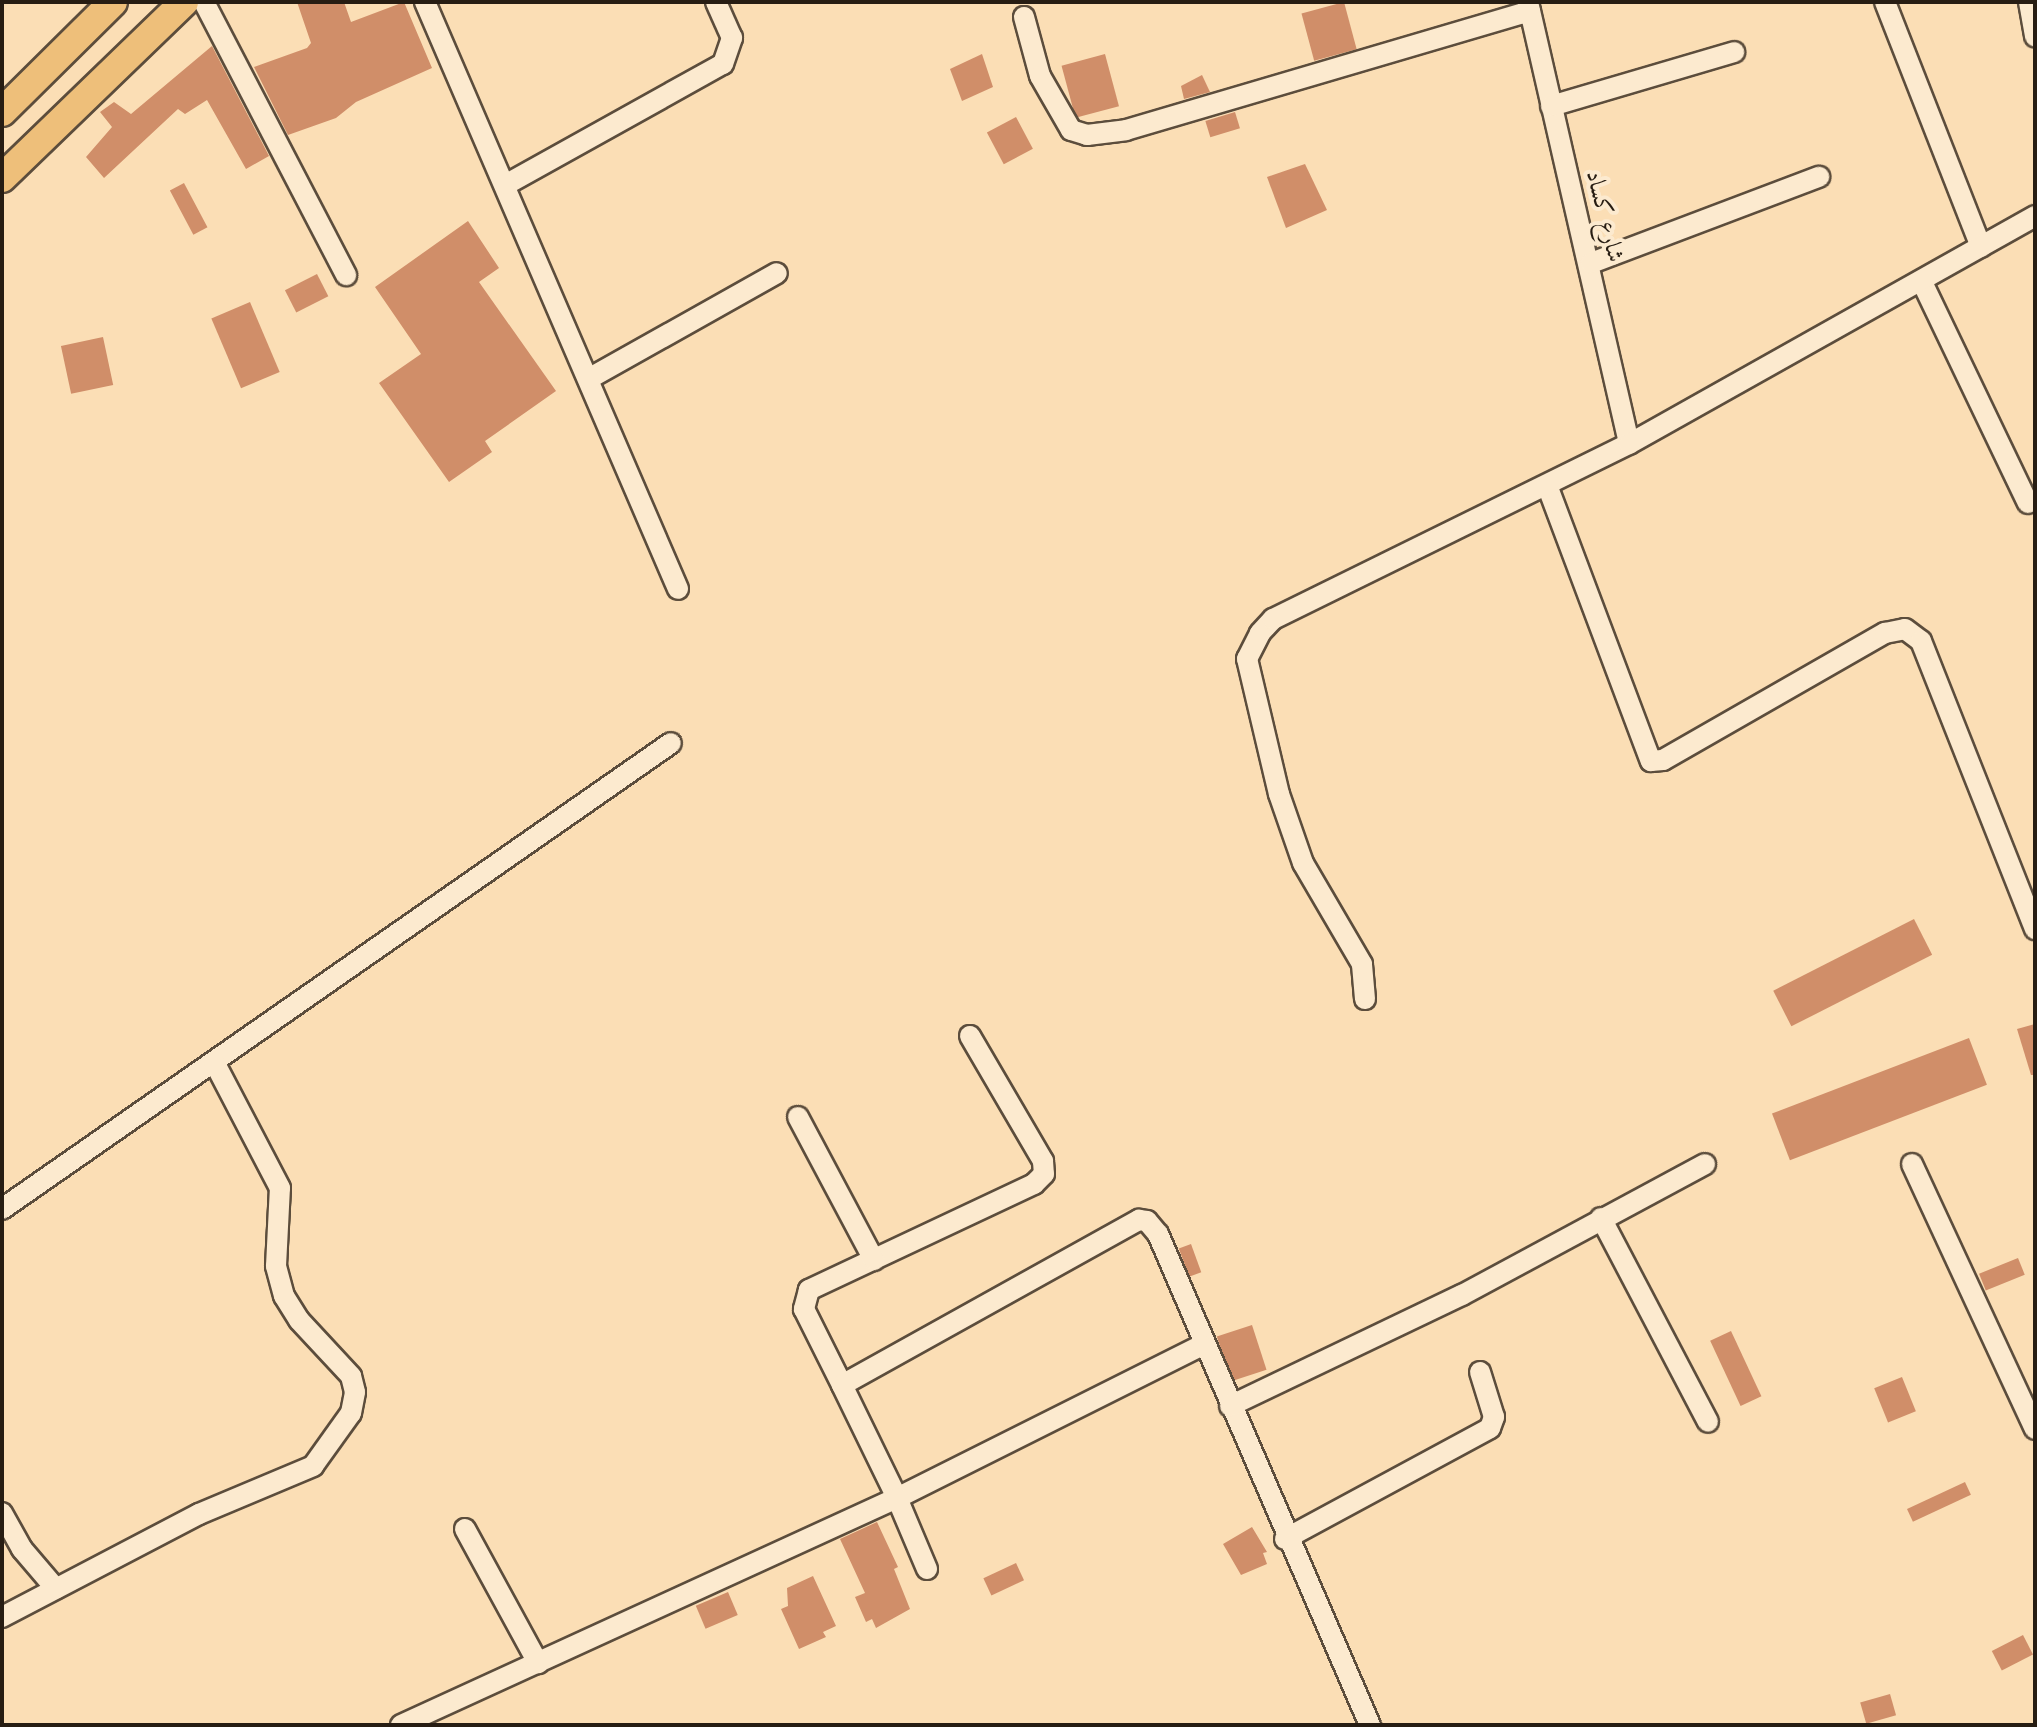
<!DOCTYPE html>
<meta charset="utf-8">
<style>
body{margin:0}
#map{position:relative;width:2037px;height:1727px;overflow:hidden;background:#fbdeb5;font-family:Cardo,Amiri,serif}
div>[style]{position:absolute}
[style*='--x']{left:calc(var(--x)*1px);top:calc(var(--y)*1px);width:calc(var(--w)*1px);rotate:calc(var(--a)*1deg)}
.building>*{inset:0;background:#d08e69;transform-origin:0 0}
.roads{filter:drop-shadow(2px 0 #5c4d3c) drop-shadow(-2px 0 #5c4d3c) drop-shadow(0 2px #5c4d3c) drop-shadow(0 -2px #5c4d3c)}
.minor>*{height:20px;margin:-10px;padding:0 10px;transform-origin:10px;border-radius:10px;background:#fceacf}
.highway>*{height:28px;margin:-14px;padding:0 14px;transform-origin:14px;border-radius:14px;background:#eebf7a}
span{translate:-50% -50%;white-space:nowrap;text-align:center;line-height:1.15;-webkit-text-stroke:8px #fceacf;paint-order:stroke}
.street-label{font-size:24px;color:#271d13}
.frame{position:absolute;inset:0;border:4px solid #271d13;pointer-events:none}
</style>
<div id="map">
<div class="building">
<div style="clip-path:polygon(297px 2px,344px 2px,351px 22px,404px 2px,432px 68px,356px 102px,336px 118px,288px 135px,254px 67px,307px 48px,311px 43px)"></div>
<div style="left:1344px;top:2px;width:49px;height:44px;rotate:75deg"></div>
<div style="clip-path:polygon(212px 46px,269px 156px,246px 169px,207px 100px,185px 114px,178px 109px,104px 178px,86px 157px,112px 127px,100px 112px,114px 102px,131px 114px)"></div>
<div style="clip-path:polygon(982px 54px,993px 87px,962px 101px,950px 69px)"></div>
<div style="left:1105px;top:54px;width:54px;height:45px;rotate:75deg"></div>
<div style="clip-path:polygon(1202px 75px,1210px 92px,1184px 99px,1181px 86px)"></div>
<div style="left:1235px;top:112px;width:17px;height:31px;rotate:73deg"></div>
<div style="left:1016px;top:117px;width:36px;height:33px;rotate:62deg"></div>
<div style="clip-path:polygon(1305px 164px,1327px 210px,1286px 228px,1267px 177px)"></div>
<div style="left:184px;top:183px;width:50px;height:16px;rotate:62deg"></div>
<div style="clip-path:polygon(468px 221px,499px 268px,479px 282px,556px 391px,485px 441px,492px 452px,449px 482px,379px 383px,421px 354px,375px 287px)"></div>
<div style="left:317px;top:274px;width:25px;height:36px;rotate:63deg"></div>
<div style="left:250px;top:302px;width:76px;height:42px;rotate:67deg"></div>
<div style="left:103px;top:337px;width:49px;height:43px;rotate:78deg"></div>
<div style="left:1914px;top:919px;width:40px;height:158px;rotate:63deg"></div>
<div style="clip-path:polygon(2035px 1024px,2035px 1075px,2031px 1075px,2017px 1029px)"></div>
<div style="left:1969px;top:1038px;width:50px;height:211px;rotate:69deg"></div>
<div style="left:1191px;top:1244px;width:30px;height:13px;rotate:70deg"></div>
<div style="left:2018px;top:1258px;width:18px;height:42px;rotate:68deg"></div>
<div style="left:1252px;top:1325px;width:47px;height:37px;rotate:72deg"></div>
<div style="left:1731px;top:1331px;width:72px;height:23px;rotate:65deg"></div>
<div style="left:1902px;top:1377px;width:37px;height:30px;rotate:68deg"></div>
<div style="left:1965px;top:1482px;width:14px;height:64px;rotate:65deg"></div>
<div style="clip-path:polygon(877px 1522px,898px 1567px,894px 1569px,910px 1609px,876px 1628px,872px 1619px,866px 1622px,855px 1597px,865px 1593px,840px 1539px)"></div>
<div style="clip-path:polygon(1252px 1527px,1267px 1552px,1263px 1553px,1267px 1564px,1241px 1575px,1223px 1544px)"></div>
<div style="left:1016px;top:1563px;width:19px;height:36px;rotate:65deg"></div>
<div style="clip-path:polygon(813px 1576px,836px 1626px,823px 1632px,826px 1637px,799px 1649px,781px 1609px,788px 1606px,787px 1588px)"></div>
<div style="left:728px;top:1592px;width:25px;height:35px;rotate:67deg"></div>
<div style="left:2023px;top:1635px;width:22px;height:35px;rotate:63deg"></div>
<div style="left:1890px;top:1694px;width:22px;height:31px;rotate:74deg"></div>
</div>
<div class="roads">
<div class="minor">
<div style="--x:204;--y:2;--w:308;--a:62.5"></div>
<div style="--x:425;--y:2;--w:639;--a:66.68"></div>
<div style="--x:1528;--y:2;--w:453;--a:77.1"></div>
<div style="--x:1885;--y:2;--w:263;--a:68.6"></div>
<div style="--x:2029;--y:2;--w:35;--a:80"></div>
<div style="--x:1024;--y:17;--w:61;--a:74.8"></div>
<div style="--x:1040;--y:76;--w:62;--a:60.1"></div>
<div style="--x:1071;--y:130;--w:17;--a:17"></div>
<div style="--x:1087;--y:135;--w:39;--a:-7"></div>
<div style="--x:1126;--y:130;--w:421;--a:-16.4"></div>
<div style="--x:1551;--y:106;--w:191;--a:-16.4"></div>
<div style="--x:507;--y:184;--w:247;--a:-29.1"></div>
<div style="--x:723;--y:64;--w:28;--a:-71"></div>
<div style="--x:732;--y:38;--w:39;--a:-114"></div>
<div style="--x:1591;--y:263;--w:244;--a:-20.7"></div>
<div style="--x:1922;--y:282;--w:245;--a:64.4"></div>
<div style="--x:590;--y:378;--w:214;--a:-29.3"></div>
<div style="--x:1547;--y:485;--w:295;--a:69.4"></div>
<div style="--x:1651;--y:761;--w:12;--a:-5"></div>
<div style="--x:1663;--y:760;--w:256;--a:-29.8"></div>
<div style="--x:1885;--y:633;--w:20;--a:-11"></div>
<div style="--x:1905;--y:629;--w:20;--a:37"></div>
<div style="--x:1921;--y:641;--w:310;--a:68.4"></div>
<div style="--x:1365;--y:999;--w:35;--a:-95"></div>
<div style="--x:1362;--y:964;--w:117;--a:-120.3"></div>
<div style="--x:1303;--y:863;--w:73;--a:-109.2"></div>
<div style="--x:1279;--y:794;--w:139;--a:-103.3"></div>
<div style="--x:1247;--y:659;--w:29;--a:-63"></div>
<div style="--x:1260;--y:633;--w:19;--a:-47"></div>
<div style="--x:1273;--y:619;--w:397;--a:-26.2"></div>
<div style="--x:1629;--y:444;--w:466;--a:-29.3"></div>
<div style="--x:970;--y:1036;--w:145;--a:59.7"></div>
<div style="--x:1043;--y:1161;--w:13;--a:86"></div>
<div style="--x:1044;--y:1174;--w:14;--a:135"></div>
<div style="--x:1034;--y:1184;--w:249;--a:154.8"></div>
<div style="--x:809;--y:1290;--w:20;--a:105"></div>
<div style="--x:804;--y:1309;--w:85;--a:63.4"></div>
<div style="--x:842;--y:1385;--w:340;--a:-29.1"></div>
<div style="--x:1139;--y:1220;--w:8;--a:7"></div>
<div style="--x:1147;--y:1221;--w:17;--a:50"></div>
<div style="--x:1158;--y:1234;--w:535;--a:66.65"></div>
<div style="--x:798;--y:1117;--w:162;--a:62"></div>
<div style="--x:1912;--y:1164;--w:292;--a:65.1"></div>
<div style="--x:2;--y:1209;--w:815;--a:-34.86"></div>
<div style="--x:1601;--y:1218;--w:230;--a:62.3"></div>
<div style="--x:842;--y:1385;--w:126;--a:64"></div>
<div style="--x:897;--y:1498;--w:341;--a:-26.6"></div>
<div style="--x:1230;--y:1406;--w:257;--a:-25.6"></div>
<div style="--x:1462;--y:1295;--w:276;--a:-28.3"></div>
<div style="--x:2;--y:1513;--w:41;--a:60.9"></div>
<div style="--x:22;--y:1549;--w:52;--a:49.6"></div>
<div style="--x:465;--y:1529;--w:153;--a:61.4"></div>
<div style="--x:1285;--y:1539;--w:233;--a:-28.4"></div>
<div style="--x:1490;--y:1428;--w:12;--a:-70"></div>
<div style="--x:1494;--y:1417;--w:47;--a:-107.3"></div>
<div style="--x:2;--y:1617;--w:222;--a:-27.6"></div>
<div style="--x:199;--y:1514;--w:124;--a:-22.8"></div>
<div style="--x:313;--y:1466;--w:65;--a:-54.4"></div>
<div style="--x:351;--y:1413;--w:21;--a:-79"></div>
<div style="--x:355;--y:1392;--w:16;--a:-104"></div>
<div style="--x:351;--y:1376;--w:76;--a:-132.9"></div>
<div style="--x:299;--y:1320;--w:28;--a:-122"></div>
<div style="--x:284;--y:1296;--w:31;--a:-105"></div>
<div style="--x:276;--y:1266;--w:78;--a:-87.1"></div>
<div style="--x:280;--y:1188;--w:142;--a:-117.6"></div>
<div style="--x:401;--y:1725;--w:545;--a:-24.59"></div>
<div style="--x:897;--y:1498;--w:77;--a:67.1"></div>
</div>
<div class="highway">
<div style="--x:2;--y:112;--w:156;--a:-44.7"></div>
<div style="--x:2;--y:178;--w:253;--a:-44"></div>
</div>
</div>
<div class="street-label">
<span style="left:1605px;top:216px;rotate:76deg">شارع كساد</span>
</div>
<div class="frame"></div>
</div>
